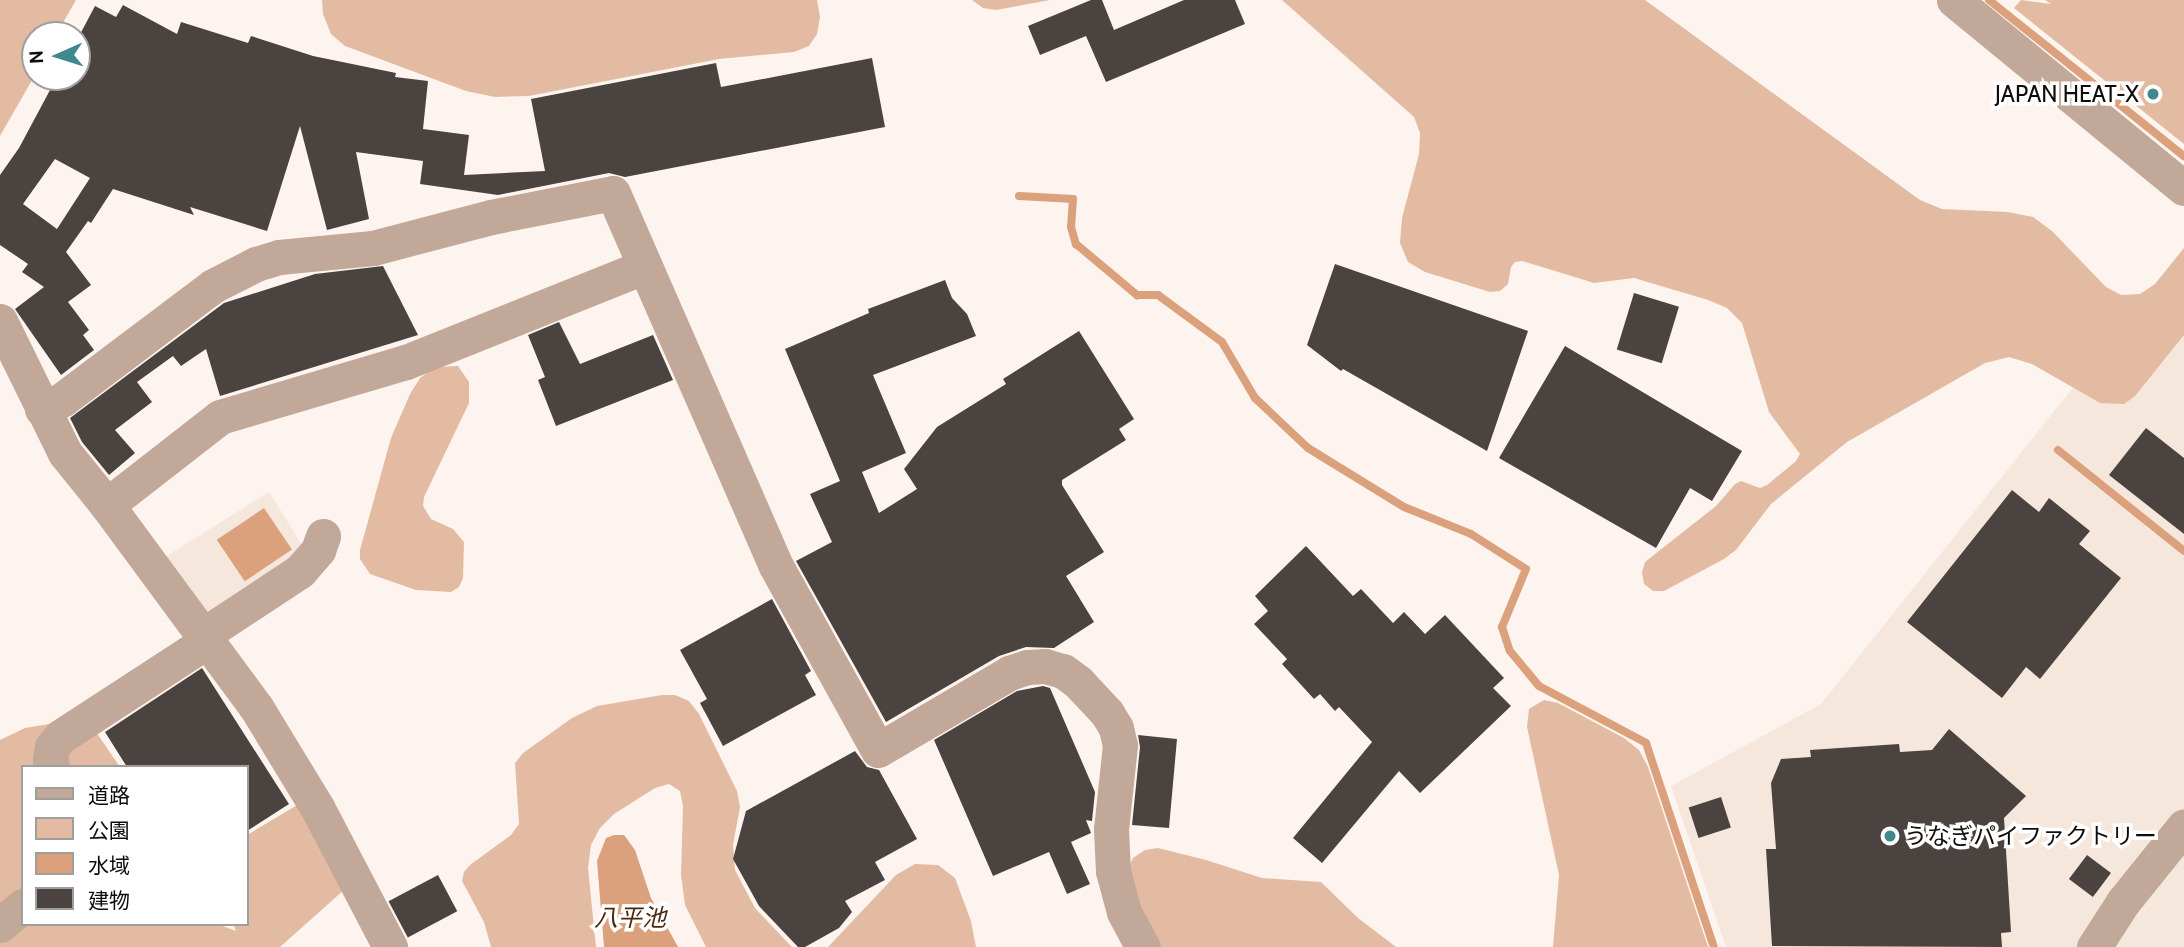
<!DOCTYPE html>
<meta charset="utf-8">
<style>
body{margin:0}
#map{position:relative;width:2184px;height:947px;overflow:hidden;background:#fdf4ef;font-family:Cabin,"Noto Sans JP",sans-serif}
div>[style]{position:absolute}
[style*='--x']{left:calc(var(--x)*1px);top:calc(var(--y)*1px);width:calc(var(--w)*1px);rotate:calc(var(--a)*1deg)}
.built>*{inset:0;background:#f6e7dd;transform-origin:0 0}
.green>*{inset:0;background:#e3bba2}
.water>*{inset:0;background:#daa17c;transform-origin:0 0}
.stream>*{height:8px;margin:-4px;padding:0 4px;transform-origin:4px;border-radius:4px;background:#daa17c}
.building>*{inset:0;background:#4a433f;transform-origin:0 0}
.minor>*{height:35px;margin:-17.5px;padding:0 17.5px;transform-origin:17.5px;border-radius:17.5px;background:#c2a898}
.dots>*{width:19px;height:19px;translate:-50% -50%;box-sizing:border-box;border:4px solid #fff;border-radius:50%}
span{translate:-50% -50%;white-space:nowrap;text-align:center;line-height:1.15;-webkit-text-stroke:7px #fff;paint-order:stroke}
.poi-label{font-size:23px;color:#0f0c0a}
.right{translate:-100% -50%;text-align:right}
.left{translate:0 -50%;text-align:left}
.water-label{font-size:24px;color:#4e280c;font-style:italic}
.legend{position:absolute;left:21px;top:765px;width:228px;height:161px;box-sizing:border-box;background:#fff;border:2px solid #9f9e9d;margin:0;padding:9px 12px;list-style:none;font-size:21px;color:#0f0c0a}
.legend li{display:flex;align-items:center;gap:14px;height:35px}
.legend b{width:35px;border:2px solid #9f9e9d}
.north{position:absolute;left:21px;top:21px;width:70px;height:70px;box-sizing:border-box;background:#fff;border:2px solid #9f9e9d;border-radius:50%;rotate:267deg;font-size:19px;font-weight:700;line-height:28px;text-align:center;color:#0f0c0a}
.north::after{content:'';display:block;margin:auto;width:24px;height:32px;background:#40878e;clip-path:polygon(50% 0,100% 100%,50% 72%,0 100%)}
</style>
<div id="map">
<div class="built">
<div style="clip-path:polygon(2184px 248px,2184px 947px,1726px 947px,1671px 786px,1821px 704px)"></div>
<div style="left:269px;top:492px;width:74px;height:125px;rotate:58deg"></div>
</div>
<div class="green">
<div style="clip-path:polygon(0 0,76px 0,56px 35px,35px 35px,35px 75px,0 136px)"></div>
<div style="clip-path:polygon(322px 0,817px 0,820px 17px,817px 34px,809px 46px,794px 52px,719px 59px,529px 96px,495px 97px,466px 91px,345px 46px,331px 34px,323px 14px)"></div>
<div style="clip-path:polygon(972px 0,1050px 0,996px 10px,983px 8px)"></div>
<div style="clip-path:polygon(1282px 0,1645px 0,1920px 200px,1942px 209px,2008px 212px,2033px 217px,2052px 231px,2106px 287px,2121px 295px,2140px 294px,2155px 284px,2184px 248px,2184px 335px,2135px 396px,2124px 404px,2100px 403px,2032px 364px,2009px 357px,1985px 363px,1847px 442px,1771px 504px,1736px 550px,1724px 559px,1664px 591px,1653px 591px,1644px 584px,1642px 572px,1645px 562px,1716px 506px,1735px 484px,1741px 481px,1760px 488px,1767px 485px,1796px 461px,1800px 454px,1769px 412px,1742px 323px,1727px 308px,1708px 300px,1634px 278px,1594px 283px,1522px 261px,1515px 262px,1511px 267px,1508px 284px,1500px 291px,1490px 292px,1425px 272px,1408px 262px,1400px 243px,1402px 218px,1419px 154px,1420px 133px,1414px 117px)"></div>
<div style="clip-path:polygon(2021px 0,2051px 4px,2045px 0,2184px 0,2184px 144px,2014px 8px)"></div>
<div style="clip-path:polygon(458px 366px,469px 382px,469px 403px,424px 497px,423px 506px,431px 519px,453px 529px,464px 542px,463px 578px,459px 587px,451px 592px,416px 590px,370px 574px,360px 559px,360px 550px,391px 438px,410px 394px,420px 378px,436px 367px)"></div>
<div style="clip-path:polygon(662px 695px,675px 695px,689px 701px,699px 714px,737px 791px,740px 807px,733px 845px,735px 870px,755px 908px,792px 947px,706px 947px,685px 905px,681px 875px,683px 806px,680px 791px,669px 784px,655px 788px,614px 814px,600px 828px,591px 845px,588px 868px,596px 947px,491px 947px,484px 922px,462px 881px,464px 872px,470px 865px,511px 835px,519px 824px,515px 763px,523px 753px,572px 718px,597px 706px)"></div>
<div style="clip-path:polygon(1544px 700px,1558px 703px,1624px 738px,1639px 750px,1648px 767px,1708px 947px,1553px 947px,1559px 875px,1527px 727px,1529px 709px)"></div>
<div style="clip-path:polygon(49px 724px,94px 729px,120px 767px,23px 767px,23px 924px,217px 924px,236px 931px,233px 924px,247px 924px,247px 835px,299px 804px,345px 889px,280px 947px,0 947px,0 740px,25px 728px)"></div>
<div style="clip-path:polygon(1158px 848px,1206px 860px,1262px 878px,1321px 882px,1358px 918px,1396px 947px,1155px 947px,1127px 871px,1133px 858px,1145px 850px)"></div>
<div style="clip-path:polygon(915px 864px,938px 865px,955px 878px,971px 921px,976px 947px,828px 947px,896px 875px)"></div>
</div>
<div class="water">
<div style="left:264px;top:508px;width:50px;height:57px;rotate:56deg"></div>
<div style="clip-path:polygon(614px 835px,624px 835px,635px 850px,651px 898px,678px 947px,604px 947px,597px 861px,606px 838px)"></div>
</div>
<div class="stream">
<div style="--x:1989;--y:0;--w:250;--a:38.7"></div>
<div style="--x:1019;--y:196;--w:54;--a:3.2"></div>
<div style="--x:1073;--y:199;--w:28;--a:94"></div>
<div style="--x:1071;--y:227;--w:18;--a:74"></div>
<div style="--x:1076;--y:244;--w:80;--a:39.9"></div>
<div style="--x:1137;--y:295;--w:21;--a:0"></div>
<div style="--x:1158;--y:295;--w:79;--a:36.3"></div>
<div style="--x:1222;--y:342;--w:65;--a:59.5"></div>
<div style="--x:1255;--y:398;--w:73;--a:43.3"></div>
<div style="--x:1308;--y:448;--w:113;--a:31.6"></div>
<div style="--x:1404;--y:507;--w:72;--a:21.9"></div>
<div style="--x:1471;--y:534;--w:65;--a:32.5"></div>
<div style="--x:1526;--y:569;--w:63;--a:112.5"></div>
<div style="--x:1502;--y:627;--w:25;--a:72"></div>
<div style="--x:1510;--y:651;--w:45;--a:50.4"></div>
<div style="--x:1539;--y:686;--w:121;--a:28"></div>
<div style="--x:1646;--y:743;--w:215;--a:71.6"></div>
<div style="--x:2058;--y:450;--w:161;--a:38.7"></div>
</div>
<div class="building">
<div style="clip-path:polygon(1091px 0,1102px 0,1114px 30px,1184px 0,1235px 0,1245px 24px,1106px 82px,1086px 36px,1040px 55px,1028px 26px)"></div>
<div style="clip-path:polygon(evenodd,123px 5px,177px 34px,181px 22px,248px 43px,251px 36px,313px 56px,396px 73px,395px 77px,428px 81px,423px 129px,469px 135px,464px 175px,545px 171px,531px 99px,716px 63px,721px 87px,872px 58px,885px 127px,625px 177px,609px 173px,498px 195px,420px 184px,423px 161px,356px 152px,369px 219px,327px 230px,300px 126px,267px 231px,190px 207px,194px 215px,113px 189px,91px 223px,88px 221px,66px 252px,91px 285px,68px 302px,89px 330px,83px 335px,94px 350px,61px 375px,15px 309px,44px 287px,22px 272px,28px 264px,0 245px,0 175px,19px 148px,57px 77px,77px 77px,77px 40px,95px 6px,116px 17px,123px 5px,55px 159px,90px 178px,57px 229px,23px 204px,55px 159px)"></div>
<div style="clip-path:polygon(1335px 264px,1528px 331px,1487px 451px,1343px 369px,1341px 371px,1307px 345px)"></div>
<div style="clip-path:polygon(383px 266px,418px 335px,220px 396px,206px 349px,181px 366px,173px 356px,137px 382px,152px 402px,115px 430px,135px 453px,109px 475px,82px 442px,70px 418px,224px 303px,315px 274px)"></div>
<div style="clip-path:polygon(945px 280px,952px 298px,967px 314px,976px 336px,873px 375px,906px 453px,862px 472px,879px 513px,917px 489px,904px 469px,937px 427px,1006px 384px,1003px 379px,1079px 331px,1134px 419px,1119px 429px,1126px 440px,1062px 480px,1062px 485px,1104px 552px,1066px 576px,1094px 622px,1054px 648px,1026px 647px,999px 656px,886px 722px,796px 561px,832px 542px,810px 494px,840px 481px,785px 349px,869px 313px,868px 309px)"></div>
<div style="left:1634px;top:293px;width:47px;height:59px;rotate:17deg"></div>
<div style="clip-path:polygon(559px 322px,580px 364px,653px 335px,673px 380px,556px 426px,538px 380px,545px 377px,528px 335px)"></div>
<div style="clip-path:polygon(1565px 346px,1742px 451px,1712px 501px,1690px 488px,1656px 548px,1499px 458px)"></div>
<div style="clip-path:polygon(2146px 428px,2184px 458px,2184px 534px,2109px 475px)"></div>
<div style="clip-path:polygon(2012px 490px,2039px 512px,2049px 498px,2090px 531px,2079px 544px,2121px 578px,2040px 679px,2026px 667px,2002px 698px,1907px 622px)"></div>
<div style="clip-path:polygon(1306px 546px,1353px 596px,1361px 589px,1393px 623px,1404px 612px,1425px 634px,1445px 615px,1504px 678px,1493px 688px,1511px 706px,1420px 793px,1399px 771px,1322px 863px,1293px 838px,1372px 742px,1339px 707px,1335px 711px,1320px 694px,1314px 699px,1282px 664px,1287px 659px,1254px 624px,1268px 611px,1255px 596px)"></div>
<div style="clip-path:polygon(772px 599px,811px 671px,805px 675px,816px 695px,723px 746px,700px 703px,707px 699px,680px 650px)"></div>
<div style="clip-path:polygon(202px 668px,289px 804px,247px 831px,247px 767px,127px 767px,105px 732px)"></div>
<div style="clip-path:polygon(1043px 686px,1050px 688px,1095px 792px,1092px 821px,1086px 820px,1091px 833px,1071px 842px,1090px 884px,1067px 894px,1049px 852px,993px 876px,934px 740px,1017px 691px)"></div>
<div style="clip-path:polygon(1949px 729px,2026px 796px,2004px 818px,2011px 932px,2001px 933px,2002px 947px,1772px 946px,1766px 849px,1776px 849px,1771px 783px,1781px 759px,1811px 757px,1810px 750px,1899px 744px,1900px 752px,1932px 750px)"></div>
<div style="clip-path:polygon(1138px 735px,1177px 739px,1169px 828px,1132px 825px,1140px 747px)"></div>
<div style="clip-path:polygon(855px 751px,867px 767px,879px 770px,917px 839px,875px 862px,885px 880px,845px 901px,852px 912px,839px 928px,805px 947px,798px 947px,759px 906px,733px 859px,746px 811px)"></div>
<div style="left:1721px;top:797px;width:32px;height:34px;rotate:72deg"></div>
<div style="left:2087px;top:855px;width:30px;height:30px;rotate:37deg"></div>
<div style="left:438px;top:875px;width:41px;height:56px;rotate:62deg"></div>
</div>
<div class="minor">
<div style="--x:1954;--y:0;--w:297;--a:39.3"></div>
<div style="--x:0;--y:321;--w:147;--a:63.8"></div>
<div style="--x:65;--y:453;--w:67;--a:51.1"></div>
<div style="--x:107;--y:505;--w:251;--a:53.6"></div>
<div style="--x:256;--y:707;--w:119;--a:58.7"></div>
<div style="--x:318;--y:809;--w:156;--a:62.4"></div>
<div style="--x:42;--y:409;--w:23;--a:-25"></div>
<div style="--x:63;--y:399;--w:188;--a:-37"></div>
<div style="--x:213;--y:286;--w:48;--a:-27.1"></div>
<div style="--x:256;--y:264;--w:24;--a:-17"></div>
<div style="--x:279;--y:257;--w:94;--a:-5.5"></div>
<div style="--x:373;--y:248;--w:122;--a:-14.7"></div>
<div style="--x:491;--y:217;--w:124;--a:-11.1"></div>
<div style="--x:613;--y:193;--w:407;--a:66.4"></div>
<div style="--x:776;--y:566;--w:210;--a:61"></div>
<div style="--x:878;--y:750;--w:152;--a:-30.4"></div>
<div style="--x:1009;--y:673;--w:19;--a:-18"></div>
<div style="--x:1027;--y:667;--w:18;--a:-3"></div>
<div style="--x:1045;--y:666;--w:19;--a:16"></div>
<div style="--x:1063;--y:671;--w:19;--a:36"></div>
<div style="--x:1078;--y:682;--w:42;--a:46.9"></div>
<div style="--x:1107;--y:713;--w:17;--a:59"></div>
<div style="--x:1116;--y:728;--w:17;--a:77"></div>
<div style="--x:1120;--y:745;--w:84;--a:96.1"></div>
<div style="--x:1111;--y:829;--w:42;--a:87.3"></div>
<div style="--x:1113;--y:871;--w:42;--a:75"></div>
<div style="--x:1124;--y:912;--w:40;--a:62"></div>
<div style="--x:107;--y:505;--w:143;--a:-37.9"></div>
<div style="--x:220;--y:417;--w:194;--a:-16.5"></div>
<div style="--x:406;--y:362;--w:255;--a:-21.8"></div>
<div style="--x:203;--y:635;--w:116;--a:-33.4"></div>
<div style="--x:300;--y:571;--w:28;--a:-49"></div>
<div style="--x:318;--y:550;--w:15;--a:-70"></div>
<div style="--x:52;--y:767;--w:8;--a:-104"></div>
<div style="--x:50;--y:759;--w:12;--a:-81"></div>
<div style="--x:52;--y:747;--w:13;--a:-51"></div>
<div style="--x:60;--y:737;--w:176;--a:-33.1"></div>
<div style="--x:0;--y:925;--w:30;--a:-40"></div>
<div style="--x:2094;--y:947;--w:54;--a:-57.2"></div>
<div style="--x:2123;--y:902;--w:97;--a:-51.2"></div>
</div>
<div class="dots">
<div style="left:2153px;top:94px;background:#40878e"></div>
<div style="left:1890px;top:836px;background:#40878e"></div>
</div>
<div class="poi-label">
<span class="right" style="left:2139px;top:94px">JAPAN HEAT-X</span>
<span class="left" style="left:1904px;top:836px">うなぎパイファクトリー</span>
</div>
<div class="water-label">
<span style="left:630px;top:918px">八平池</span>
</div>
<ul class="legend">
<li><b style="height:9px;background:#c2a898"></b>道路</li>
<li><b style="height:19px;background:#e3bba2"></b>公園</li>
<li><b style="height:19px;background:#daa17c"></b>水域</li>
<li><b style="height:19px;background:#4a433f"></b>建物</li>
</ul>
<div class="north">N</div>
</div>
